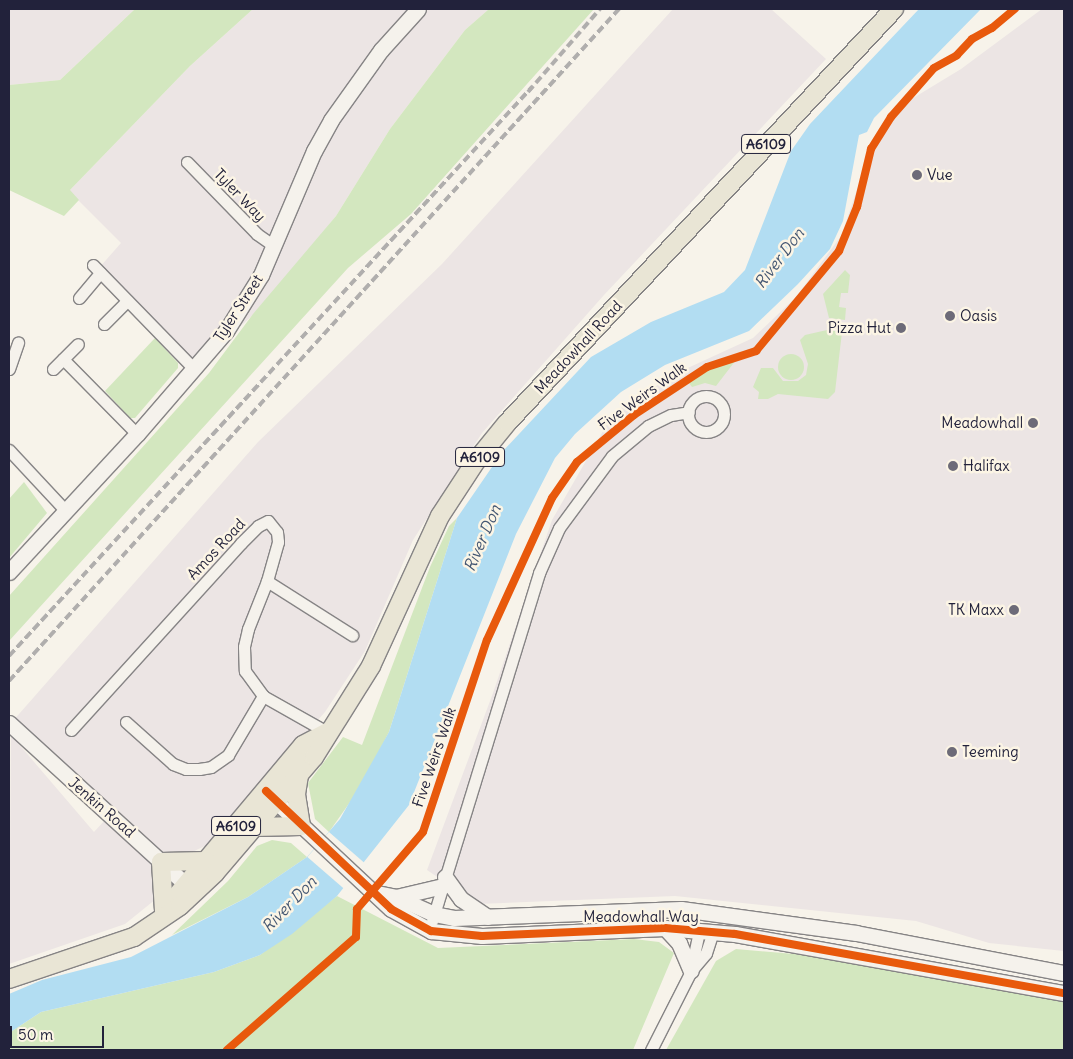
<!DOCTYPE html>
<style>
body{margin:0}
#map{position:relative;width:1073px;height:1059px;overflow:hidden;background:#f7f3ea;font-family:Delius,sans-serif}
div>[style]{position:absolute}
[style*='--x']{left:calc(var(--x)*1px);top:calc(var(--y)*1px);width:calc(var(--w)*1px);rotate:calc(var(--a)*1deg)}
.built>*{inset:0;background:#ece5e4}
.green>*{inset:0;background:#d3e7bf}
.round{border-radius:50%}
.water>*{inset:0;background:#b2ddf2}
.pier>*{inset:0;background:#f7f3ea;transform-origin:0 0}
.roads{filter:drop-shadow(1px 0 #868485) drop-shadow(-1px 0 #868485) drop-shadow(0 1px #868485) drop-shadow(0 -1px #868485)}
.street>*{height:11px;margin:-5.5px;padding:0 5.5px;transform-origin:5.5px;border-radius:5.5px;background:#f5f2ec}
.street>.ring{margin:-5.5px;padding:0;box-sizing:content-box;background:none;border:11px solid #f5f2ec;border-radius:50%}
.secondary>*{height:15px;margin:-7.5px;padding:0 7.5px;transform-origin:7.5px;border-radius:7.5px;background:#f5f2ec}
.primary>*{height:18px;margin:-9px;padding:0 9px;transform-origin:9px;border-radius:9px;background:#e9e5d5}
.rail>*{height:4px;margin-top:-2px;transform-origin:0;background:repeating-linear-gradient(90deg,#b0aead 0 8px,transparent 0 12px)}
.cycleway>*{height:8px;margin:-4px;padding:0 4px;transform-origin:4px;border-radius:4px;background:#e8590c}
.dots>*{width:14px;height:14px;translate:-50% -50%;box-sizing:border-box;border:2px solid #fcf5e5;border-radius:50%}
span{translate:-50% -50%;white-space:nowrap;text-align:center;line-height:1.15;-webkit-text-stroke:5px #fcf5e5;paint-order:stroke}
.shield-label span{padding:1px 4px;background:#fcf5e5;border:1px solid;border-radius:4px;-webkit-text-stroke-width:0}
.shield-label{font-size:14px;color:#22223b;font-weight:700}
.poi-label{font-size:15px;color:#22223b}
.left{translate:0 -50%;text-align:left}
.right{translate:-100% -50%;text-align:right}
.street-label{font-size:15px;color:#22223b}
.water-label{font-size:16px;color:#445773;font-style:italic}
.frame{position:absolute;inset:0;border:10px solid #22223b;pointer-events:none}
.scale{position:absolute;left:10px;top:1026px;width:94px;height:22px;box-sizing:border-box;border:2px solid #22223b;border-top:0;padding-left:6px;font-size:15px;line-height:18px;white-space:nowrap;color:#22223b;-webkit-text-stroke:4px #fcf5e5;paint-order:stroke}
</style>
<div id="map">
<div class="built">
<div style="clip-path:polygon(9px 9px,135px 9px,60px 80px,9px 85px)"></div>
<div style="clip-path:polygon(253px 9px,489px 9px,465px 30px,390px 129px,336px 216px,268px 301px,194px 369px,99px 268px,121px 243px,69px 191px,190px 66px)"></div>
<div style="clip-path:polygon(673px 9px,771px 9px,826px 59px,604px 295px,482px 433px,413px 540px,365px 651px,325px 712px,207px 845px,190px 853px,172px 851px,151px 874px,156px 899px,125px 924px,9px 964px,11px 735px,94px 832px,105px 820px,12px 722px,258px 442px,442px 264px)"></div>
<div style="clip-path:polygon(1042px 9px,1064px 9px,1064px 951px,989px 943px,916px 921px,675px 896px,477px 904px,427px 870px,493px 693px,552px 520px,614px 412px,679px 372px,753px 338px,796px 297px,841px 236px,867px 161px,887px 125px,910px 100px,961px 69px)"></div>
</div>
<div class="green">
<div style="clip-path:polygon(135px 9px,253px 9px,190px 66px,70px 190px,79px 200px,64px 216px,9px 190px,9px 85px,60px 80px)"></div>
<div style="clip-path:polygon(489px 9px,594px 9px,411px 214px,348px 268px,9px 641px,9px 596px,209px 373px,253px 314px,336px 216px,390px 129px,465px 30px)"></div>
<div style="clip-path:polygon(845px 270px,850px 275px,848px 293px,841px 293px,839px 307px,846px 308px,845px 320px,829px 318px,823px 294px)"></div>
<div style="clip-path:polygon(827px 330px,842px 332px,835px 392px,828px 399px,778px 394px,768px 399px,758px 399px,759px 392px,753px 387px,761px 368px,773px 368px,783px 381px,798px 381px,806px 375px,808px 364px,800px 340px,805px 335px)"></div>
<div style="clip-path:polygon(155px 338px,178px 363px,178px 368px,135px 418px,130px 418px,105px 391px)"></div>
<div class="round" style="left:778px;top:354px;width:26px;height:26px"></div>
<div style="clip-path:polygon(736px 360px,716px 386px,705px 383px,692px 387px,689px 383px,708px 370px)"></div>
<div style="clip-path:polygon(24px 482px,47px 513px,9px 558px,9px 499px)"></div>
<div style="clip-path:polygon(457px 518px,389px 732px,362px 785px,329px 832px,315px 819px,308px 783px,343px 737px,362px 745px,430px 567px,449px 526px)"></div>
<div style="clip-path:polygon(272px 840px,291px 843px,307px 857px,248px 897px,172px 935px,228px 881px,257px 846px)"></div>
<div style="clip-path:polygon(337px 896px,438px 948px,634px 939px,659px 942px,674px 953px,633px 1050px,9px 1050px,9px 1033px,41px 1012px,214px 972px,260px 955px)"></div>
<div style="clip-path:polygon(736px 949px,806px 955px,983px 985px,1064px 1002px,1064px 1050px,666px 1050px,716px 961px)"></div>
</div>
<div class="water">
<div style="clip-path:polygon(919px 9px,981px 9px,874px 118px,867px 132px,859px 135px,843px 221px,830px 249px,798px 284px,749px 331px,665px 365px,621px 392px,575px 434px,555px 458px,516px 534px,409px 805px,337px 896px,292px 934px,260px 955px,214px 972px,41px 1012px,9px 1033px,9px 994px,42px 980px,131px 957px,248px 897px,307px 857px,340px 819px,389px 732px,457px 518px,503px 451px,591px 357px,651px 322px,724px 292px,745px 270px,791px 151px,810px 124px)"></div>
</div>
<div class="pier">
<div style="left:329px;top:832px;width:49px;height:33px;rotate:41deg"></div>
</div>
<div class="roads">
<div class="street">
<div style="--x:187;--y:162;--w:100;--a:45.8"></div>
<div style="--x:257;--y:234;--w:21;--a:35"></div>
<div style="--x:93;--y:265;--w:145;--a:45.8"></div>
<div style="--x:79;--y:298;--w:33;--a:-50"></div>
<div style="--x:104;--y:324;--w:33;--a:-45"></div>
<div style="--x:63;--y:359;--w:105;--a:45.4"></div>
<div style="--x:9;--y:369;--w:28;--a:-71"></div>
<div style="--x:53;--y:369;--w:35;--a:-45"></div>
<div class="ring" style="left:688px;top:396px;width:25px;height:25px"></div>
<div style="--x:9;--y:450;--w:82;--a:47"></div>
<div style="--x:267;--y:581;--w:101;--a:32.4"></div>
<div style="--x:126;--y:722;--w:63;--a:41.8"></div>
<div style="--x:173;--y:764;--w:14;--a:21"></div>
<div style="--x:186;--y:769;--w:13;--a:0"></div>
<div style="--x:199;--y:769;--w:12;--a:-9"></div>
<div style="--x:211;--y:767;--w:21;--a:-35"></div>
<div style="--x:228;--y:755;--w:69;--a:-59.3"></div>
<div style="--x:71;--y:730;--w:253;--a:-47.7"></div>
<div style="--x:241;--y:543;--w:24;--a:-45"></div>
<div style="--x:258;--y:526;--w:11;--a:-27"></div>
<div style="--x:268;--y:521;--w:14;--a:51"></div>
<div style="--x:277;--y:532;--w:10;--a:84"></div>
<div style="--x:278;--y:542;--w:41;--a:105.8"></div>
<div style="--x:267;--y:581;--w:52;--a:111.6"></div>
<div style="--x:248;--y:629;--w:18;--a:103"></div>
<div style="--x:244;--y:647;--w:24;--a:88"></div>
<div style="--x:245;--y:671;--w:31;--a:54"></div>
<div style="--x:263;--y:696;--w:73;--a:29.4"></div>
<div style="--x:432;--y:921;--w:364;--a:-72.9"></div>
<div style="--x:539;--y:573;--w:49;--a:-66"></div>
<div style="--x:559;--y:528;--w:89;--a:-53.6"></div>
<div style="--x:612;--y:456;--w:47;--a:-39.8"></div>
<div style="--x:648;--y:426;--w:25;--a:-26"></div>
<div style="--x:671;--y:415;--w:18;--a:-9"></div>
<div style="--x:691;--y:969;--w:39;--a:-78"></div>
<div style="--x:651;--y:1050;--w:89;--a:-63.1"></div>
<div style="--x:691;--y:971;--w:23;--a:-50"></div>
<div style="--x:706;--y:953;--w:22;--a:-72"></div>
</div>
<div class="secondary">
<div style="--x:9;--y:572;--w:188;--a:-47.2"></div>
<div style="--x:137;--y:434;--w:136;--a:-49.2"></div>
<div style="--x:226;--y:331;--w:66;--a:-58"></div>
<div style="--x:261;--y:275;--w:135;--a:-66.9"></div>
<div style="--x:314;--y:151;--w:35;--a:-61"></div>
<div style="--x:331;--y:120;--w:86;--a:-54.5"></div>
<div style="--x:381;--y:50;--w:55;--a:-47.9"></div>
<div style="--x:9;--y:723;--w:251;--a:42.4"></div>
<div style="--x:268;--y:794;--w:168;--a:43.1"></div>
<div style="--x:391;--y:909;--w:46;--a:28.8"></div>
<div style="--x:431;--y:931;--w:51;--a:5.6"></div>
<div style="--x:482;--y:936;--w:183;--a:-2.5"></div>
<div style="--x:665;--y:928;--w:70;--a:4.9"></div>
<div style="--x:735;--y:934;--w:334;--a:10.2"></div>
<div style="--x:445;--y:877;--w:27;--a:54"></div>
<div style="--x:461;--y:899;--w:32;--a:34"></div>
<div style="--x:377;--y:893;--w:19;--a:12"></div>
<div style="--x:396;--y:897;--w:42;--a:24.1"></div>
<div style="--x:434;--y:914;--w:20;--a:11"></div>
<div style="--x:454;--y:918;--w:227;--a:-2.3"></div>
<div style="--x:681;--y:909;--w:177;--a:7.8"></div>
<div style="--x:856;--y:933;--w:212;--a:10.9"></div>
<div style="--x:396;--y:897;--w:48;--a:-13.2"></div>
<div style="--x:665;--y:928;--w:21;--a:47"></div>
<div style="--x:679;--y:943;--w:30;--a:67"></div>
</div>
<div class="primary">
<div style="--x:253;--y:827;--w:48;--a:-1.2"></div>
<div style="--x:301;--y:826;--w:32;--a:-99"></div>
<div style="--x:296;--y:794;--w:18;--a:-81"></div>
<div style="--x:173;--y:900;--w:202;--a:-50"></div>
<div style="--x:303;--y:745;--w:27;--a:-28"></div>
<div style="--x:164;--y:911;--w:49;--a:-93.5"></div>
<div style="--x:161;--y:862;--w:45;--a:-1.3"></div>
<div style="--x:9;--y:979;--w:132;--a:-18.6"></div>
<div style="--x:134;--y:937;--w:55;--a:-34"></div>
<div style="--x:180;--y:906;--w:48;--a:-43.3"></div>
<div style="--x:215;--y:873;--w:153;--a:-49.5"></div>
<div style="--x:314;--y:757;--w:107;--a:-57.9"></div>
<div style="--x:371;--y:666;--w:165;--a:-65.3"></div>
<div style="--x:440;--y:516;--w:66;--a:-56.8"></div>
<div style="--x:476;--y:461;--w:49;--a:-50.8"></div>
<div style="--x:507;--y:423;--w:567;--a:-46.93"></div>
</div>
</div>
<div class="rail">
<div style="--x:528;--y:92;--w:110;--a:-49.1"></div>
<div style="--x:9;--y:656;--w:773;--a:-47.41"></div>
<div style="--x:9;--y:681;--w:908;--a:-47.77"></div>
</div>
<div class="cycleway">
<div style="--x:266;--y:791;--w:172;--a:43.3"></div>
<div style="--x:391;--y:909;--w:46;--a:28.8"></div>
<div style="--x:431;--y:931;--w:51;--a:5.6"></div>
<div style="--x:482;--y:936;--w:183;--a:-2.5"></div>
<div style="--x:665;--y:928;--w:70;--a:4.9"></div>
<div style="--x:735;--y:934;--w:334;--a:10.2"></div>
<div style="--x:227;--y:1050;--w:171;--a:-41.2"></div>
<div style="--x:356;--y:937;--w:28;--a:-88"></div>
<div style="--x:357;--y:909;--w:101;--a:-49.4"></div>
<div style="--x:423;--y:832;--w:202;--a:-71.6"></div>
<div style="--x:487;--y:640;--w:156;--a:-65.4"></div>
<div style="--x:552;--y:498;--w:44;--a:-55.2"></div>
<div style="--x:577;--y:462;--w:74;--a:-39.5"></div>
<div style="--x:634;--y:415;--w:87;--a:-33.3"></div>
<div style="--x:707;--y:367;--w:52;--a:-18.1"></div>
<div style="--x:756;--y:351;--w:130;--a:-50.3"></div>
<div style="--x:839;--y:251;--w:48;--a:-67.8"></div>
<div style="--x:857;--y:207;--w:60;--a:-76.4"></div>
<div style="--x:871;--y:149;--w:38;--a:-58"></div>
<div style="--x:891;--y:117;--w:65;--a:-48.7"></div>
<div style="--x:934;--y:68;--w:26;--a:-29"></div>
<div style="--x:957;--y:55;--w:22;--a:-47"></div>
<div style="--x:972;--y:39;--w:23;--a:-29"></div>
<div style="--x:992;--y:28;--w:30;--a:-40"></div>
</div>
<div class="dots">
<div style="left:917px;top:175px;background:#6d6b78"></div>
<div style="left:950px;top:316px;background:#6d6b78"></div>
<div style="left:901px;top:328px;background:#6d6b78"></div>
<div style="left:1033px;top:423px;background:#6d6b78"></div>
<div style="left:953px;top:466px;background:#6d6b78"></div>
<div style="left:1014px;top:610px;background:#6d6b78"></div>
<div style="left:952px;top:752px;background:#6d6b78"></div>
</div>
<div class="shield-label">
<span style="left:766px;top:144px">A6109</span>
<span style="left:480px;top:457px">A6109</span>
<span style="left:236px;top:826px">A6109</span>
</div>
<div class="poi-label">
<span class="left" style="left:927px;top:175px">Vue</span>
<span class="left" style="left:960px;top:316px">Oasis</span>
<span class="right" style="left:891px;top:328px">Pizza Hut</span>
<span class="right" style="left:1023px;top:423px">Meadowhall</span>
<span class="left" style="left:963px;top:466px">Halifax</span>
<span class="right" style="left:1004px;top:610px">TK Maxx</span>
<span class="left" style="left:962px;top:752px">Teeming</span>
</div>
<div class="street-label">
<span style="left:240px;top:195px;rotate:46deg">Tyler Way</span>
<span style="left:238px;top:308px;rotate:-57deg">Tyler Street</span>
<span style="left:578px;top:347px;rotate:-47deg">Meadowhall Road</span>
<span style="left:642px;top:396px;rotate:-36deg">Five Weirs Walk</span>
<span style="left:216px;top:549px;rotate:-47deg">Amos Road</span>
<span style="left:434px;top:757px;rotate:-71deg">Five Weirs Walk</span>
<span style="left:102px;top:807px;rotate:41deg">Jenkin Road</span>
<span style="left:641px;top:917px">Meadowhall Way</span>
</div>
<div class="water-label">
<span style="left:779px;top:258px;rotate:-53deg">River Don</span>
<span style="left:482px;top:538px;rotate:-67deg">River Don</span>
<span style="left:289px;top:904px;rotate:-46deg">River Don</span>
</div>
<div class="frame"></div>
<div class="scale">50 m</div>
</div>
